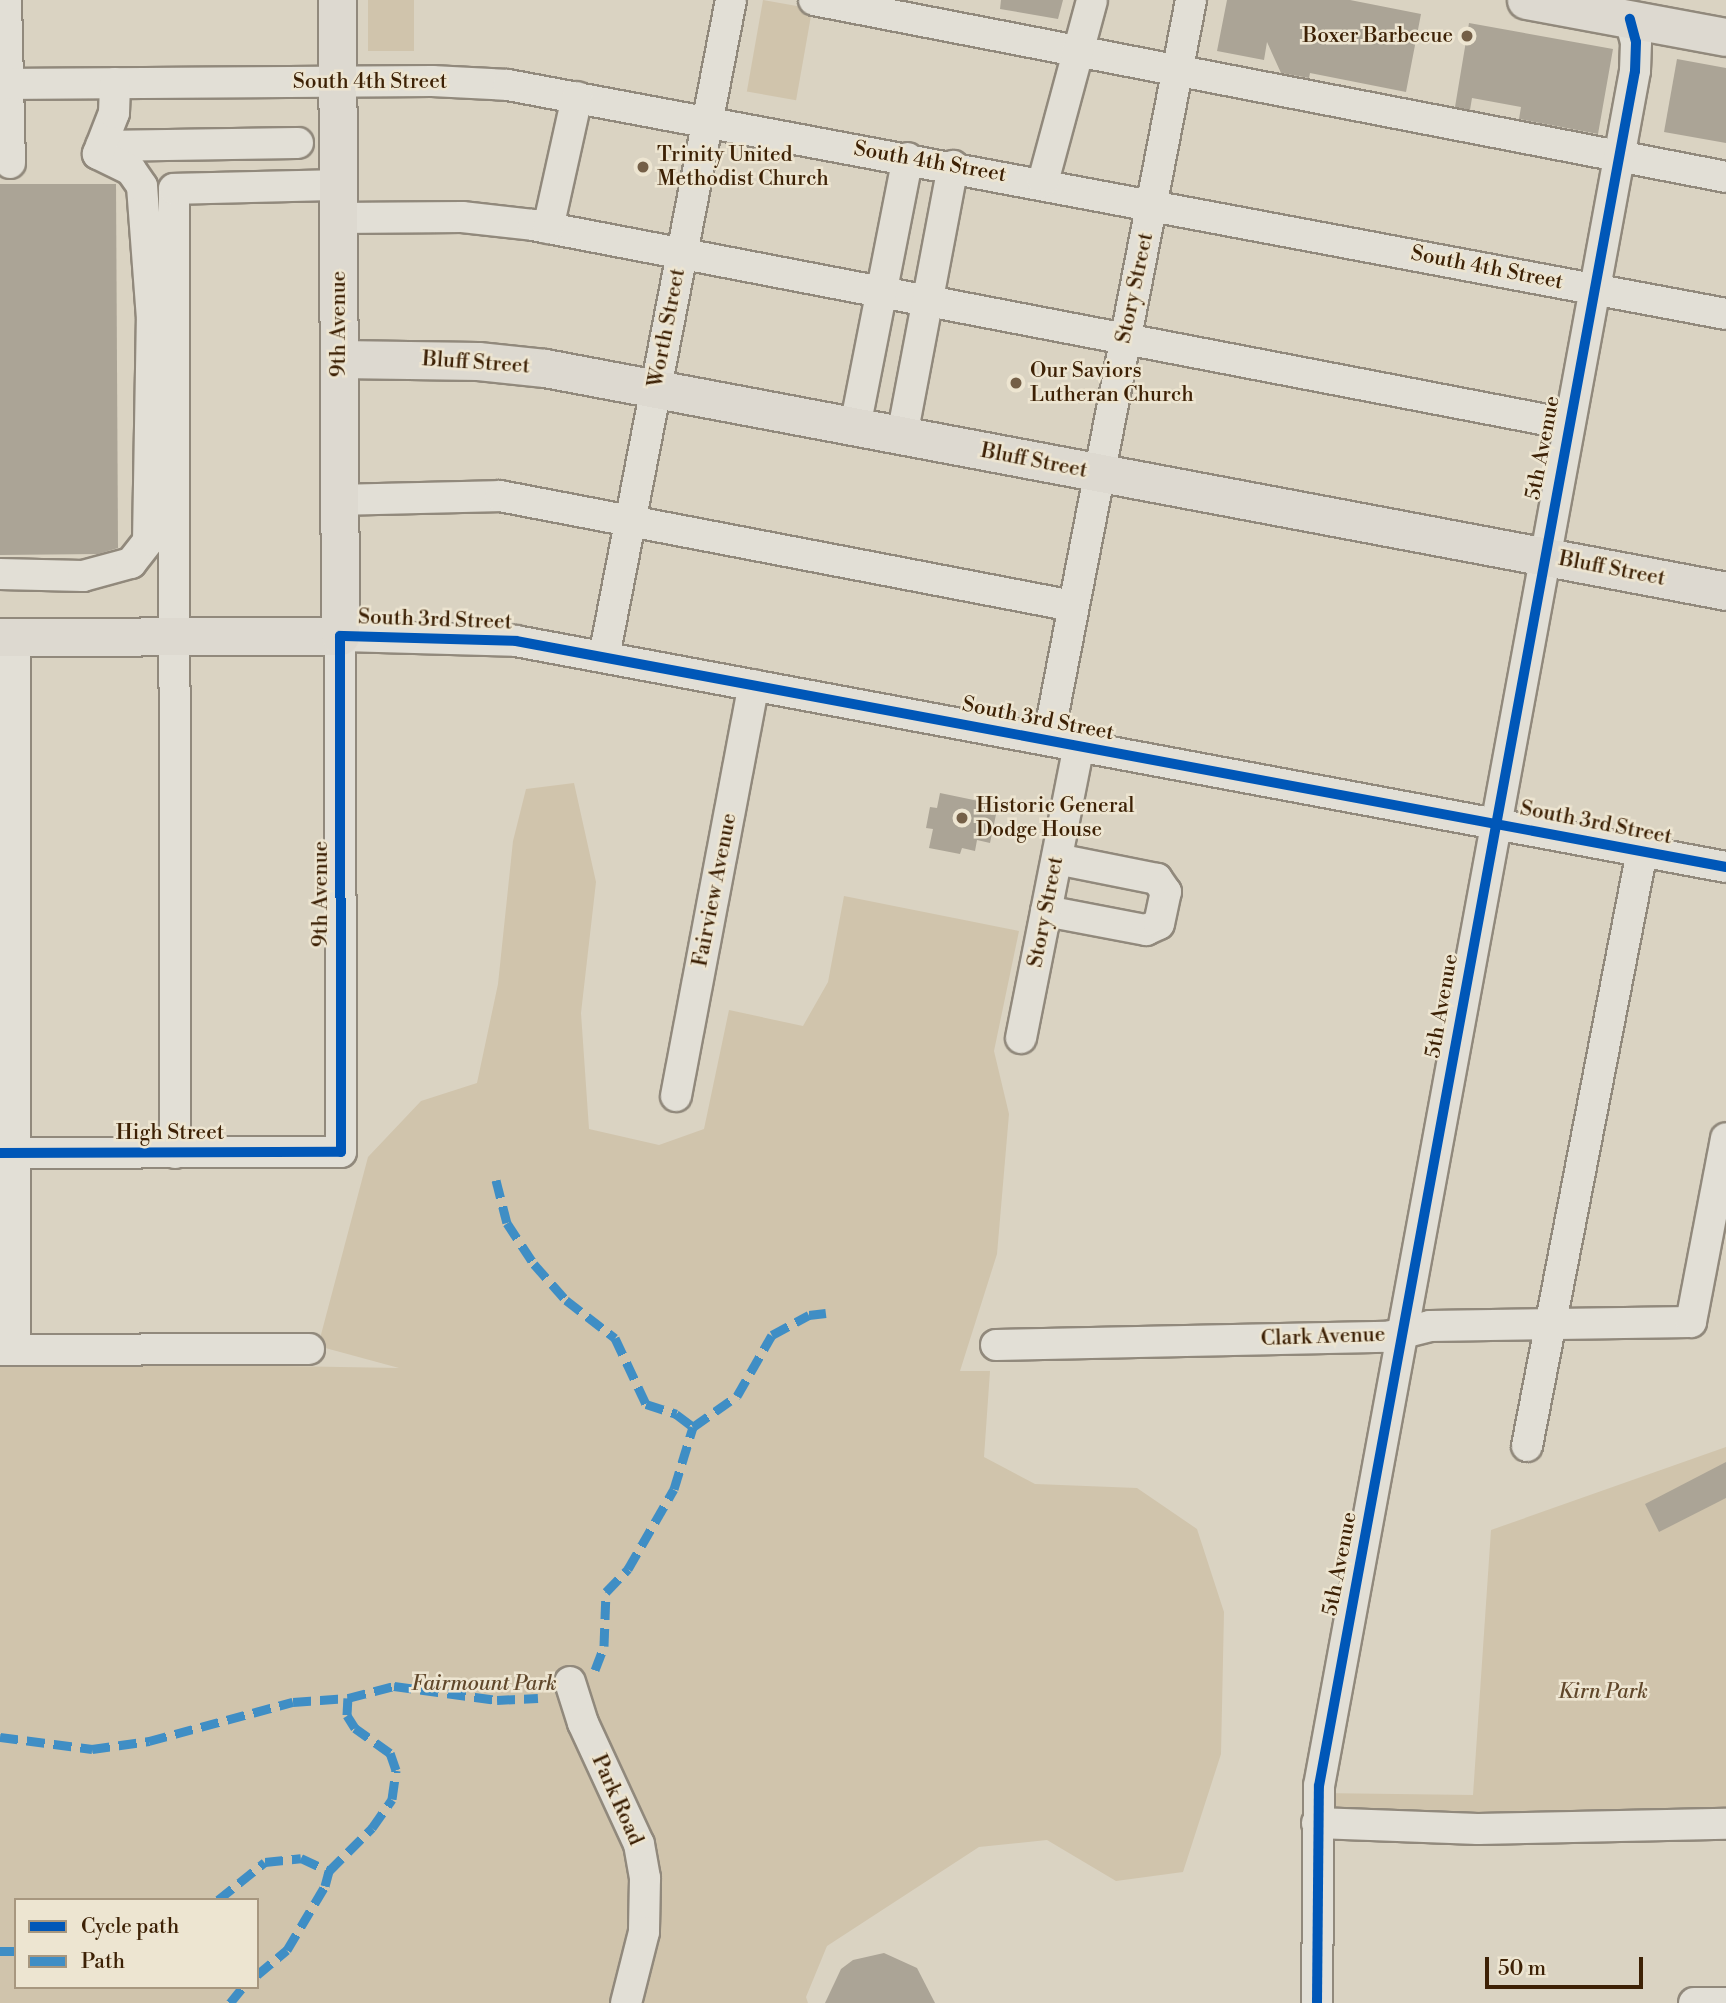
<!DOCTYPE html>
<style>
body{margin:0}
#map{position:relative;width:1726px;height:2003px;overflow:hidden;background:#dad3c2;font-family:"Libre Bodoni",serif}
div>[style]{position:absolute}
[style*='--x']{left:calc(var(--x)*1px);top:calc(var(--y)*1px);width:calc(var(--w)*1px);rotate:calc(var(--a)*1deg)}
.green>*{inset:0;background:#d0c4ac;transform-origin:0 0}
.building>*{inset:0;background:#aba496}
.roads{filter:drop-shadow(2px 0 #91897c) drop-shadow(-2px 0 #91897c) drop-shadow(0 2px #91897c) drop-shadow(0 -2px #91897c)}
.minor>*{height:30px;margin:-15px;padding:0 15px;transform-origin:15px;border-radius:15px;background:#e2dfd6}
.major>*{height:37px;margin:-18.5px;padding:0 18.5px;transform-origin:18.5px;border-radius:18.5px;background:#ddd9d0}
.quiet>*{height:9px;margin-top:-4.5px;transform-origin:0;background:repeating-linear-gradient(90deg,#3f8ec5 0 18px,transparent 0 27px)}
.cycleway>*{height:10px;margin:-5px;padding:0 5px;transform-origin:5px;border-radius:5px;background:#0057b8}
.dots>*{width:19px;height:19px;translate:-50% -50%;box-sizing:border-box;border:4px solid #ede5d1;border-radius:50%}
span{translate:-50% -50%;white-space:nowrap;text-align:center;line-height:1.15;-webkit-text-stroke:5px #ede5d1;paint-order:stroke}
.poi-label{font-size:21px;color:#3d2105}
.right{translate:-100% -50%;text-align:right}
.left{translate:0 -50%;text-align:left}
.street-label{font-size:21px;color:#3d2105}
.park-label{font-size:21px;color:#60472a;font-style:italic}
.legend{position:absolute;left:14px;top:1898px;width:245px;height:91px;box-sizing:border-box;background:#ede5d1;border:2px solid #a7977f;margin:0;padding:9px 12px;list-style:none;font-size:21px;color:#3d2105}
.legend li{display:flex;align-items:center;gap:14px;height:35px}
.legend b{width:35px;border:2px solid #a7977f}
.scale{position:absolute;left:1485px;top:1957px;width:158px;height:32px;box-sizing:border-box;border:4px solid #3d2105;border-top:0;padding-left:9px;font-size:21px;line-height:24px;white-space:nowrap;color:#3d2105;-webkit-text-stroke:5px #ede5d1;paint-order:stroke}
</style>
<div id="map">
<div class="green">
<div style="left:368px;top:0;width:46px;height:51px"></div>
<div style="left:763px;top:0;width:50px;height:93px;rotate:10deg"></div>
<div style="clip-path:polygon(evenodd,574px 783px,596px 882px,581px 1013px,589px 1129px,659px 1145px,704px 1129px,729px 1010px,803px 1026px,828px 982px,844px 896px,1019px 931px,994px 1051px,1009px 1114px,997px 1254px,960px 1371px,990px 1371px,984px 1457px,1035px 1484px,1137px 1488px,1197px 1529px,1224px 1612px,1221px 1754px,1183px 1872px,1116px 1881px,1047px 1840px,979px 1847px,827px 1946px,806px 1997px,808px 2003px,0 2003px,0 1361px,399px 1368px,318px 1346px,368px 1157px,421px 1101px,477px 1083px,498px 984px,513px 841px,526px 789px,574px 783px,16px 1900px,257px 1900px,257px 1987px,16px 1987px,16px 1900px)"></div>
<div style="clip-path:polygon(1726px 1447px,1726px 1814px,1491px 1818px,1317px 1811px,1319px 1793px,1473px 1795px,1491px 1530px)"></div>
</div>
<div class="building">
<div style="clip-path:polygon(1001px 0,1063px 0,1058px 19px,1000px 9px)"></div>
<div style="clip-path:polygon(1227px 0,1350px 0,1421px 14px,1406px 92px,1310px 73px,1309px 78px,1281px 73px,1267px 42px,1264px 60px,1217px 51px)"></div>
<div style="clip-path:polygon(1469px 23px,1613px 49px,1598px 134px,1519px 119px,1521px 107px,1472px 98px,1470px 110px,1455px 107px)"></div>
<div style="clip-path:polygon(1677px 59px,1726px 68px,1726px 143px,1664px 132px)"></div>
<div style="clip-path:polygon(0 184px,116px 184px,118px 548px,98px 554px,0 555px)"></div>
<div style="clip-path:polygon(940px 793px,998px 805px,990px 843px,977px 840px,975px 851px,962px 848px,960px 854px,929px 848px,933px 829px,926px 828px,930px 807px,937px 808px)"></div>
<div style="clip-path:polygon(1726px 1462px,1726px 1498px,1659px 1532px,1645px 1504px)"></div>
<div style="clip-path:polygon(884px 1953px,917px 1968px,935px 2003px,825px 2003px,841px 1969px,853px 1960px)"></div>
</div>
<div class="roads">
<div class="minor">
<div style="--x:6;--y:0;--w:163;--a:88.6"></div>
<div style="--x:814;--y:0;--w:929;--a:10.98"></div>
<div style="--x:0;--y:84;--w:432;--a:-0.4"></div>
<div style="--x:432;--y:81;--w:76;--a:3"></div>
<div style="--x:508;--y:85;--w:1239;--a:10.65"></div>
<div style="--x:101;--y:146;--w:197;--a:-0.9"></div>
<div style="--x:1043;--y:182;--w:188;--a:-74.9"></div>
<div style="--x:338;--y:218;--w:124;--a:-0.5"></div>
<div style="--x:462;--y:217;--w:71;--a:6.4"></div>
<div style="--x:533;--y:225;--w:1053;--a:10.89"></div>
<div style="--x:548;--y:228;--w:134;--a:-77.5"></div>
<div style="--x:855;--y:427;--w:274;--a:-78.9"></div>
<div style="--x:902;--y:436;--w:275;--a:-79.3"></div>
<div style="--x:340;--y:500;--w:160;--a:-1.4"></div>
<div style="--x:500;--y:496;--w:583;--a:10.87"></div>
<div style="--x:0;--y:574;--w:83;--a:1.4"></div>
<div style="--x:83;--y:576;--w:50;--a:-15.2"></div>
<div style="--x:131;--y:563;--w:28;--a:-52"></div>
<div style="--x:148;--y:541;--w:222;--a:-89"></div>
<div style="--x:152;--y:319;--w:133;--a:-94.3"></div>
<div style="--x:142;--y:186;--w:19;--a:-125"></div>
<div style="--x:131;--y:170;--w:37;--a:-154"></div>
<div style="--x:98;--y:154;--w:44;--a:-68.7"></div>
<div style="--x:114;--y:113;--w:30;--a:-88"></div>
<div style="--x:15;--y:637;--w:713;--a:90"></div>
<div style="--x:604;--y:657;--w:669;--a:-79.06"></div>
<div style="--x:1048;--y:740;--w:754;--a:-79.06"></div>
<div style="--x:1046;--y:911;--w:102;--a:10.8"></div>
<div style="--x:1146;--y:930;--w:14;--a:-25"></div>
<div style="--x:1159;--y:924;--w:33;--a:-78"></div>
<div style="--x:1166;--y:892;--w:16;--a:-125"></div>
<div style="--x:1157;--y:879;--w:102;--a:-168.7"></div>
<div style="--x:1021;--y:1038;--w:298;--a:-78.8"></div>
<div style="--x:676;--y:1096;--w:418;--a:-79.3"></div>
<div style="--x:0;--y:1153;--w:341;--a:-0.2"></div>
<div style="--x:341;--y:1152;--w:516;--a:-90.11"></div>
<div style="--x:340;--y:636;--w:176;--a:1.6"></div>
<div style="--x:516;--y:641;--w:1231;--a:10.58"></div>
<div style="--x:175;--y:1153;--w:964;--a:-90.06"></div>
<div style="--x:174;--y:189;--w:164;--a:-1.4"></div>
<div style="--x:996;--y:1345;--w:391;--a:-1.2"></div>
<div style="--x:1387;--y:1337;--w:44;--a:-14.3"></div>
<div style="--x:1430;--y:1326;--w:261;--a:-0.9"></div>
<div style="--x:1691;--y:1322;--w:187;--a:-79.2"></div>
<div style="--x:0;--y:1350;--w:309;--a:-0.2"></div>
<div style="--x:1527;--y:1446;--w:606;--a:-79.06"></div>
<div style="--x:570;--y:1682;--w:43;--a:72.4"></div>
<div style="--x:583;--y:1723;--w:133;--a:65.2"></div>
<div style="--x:639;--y:1844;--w:35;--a:80"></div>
<div style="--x:645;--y:1878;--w:54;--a:91.1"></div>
<div style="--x:644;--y:1932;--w:73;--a:104.2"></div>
<div style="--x:1317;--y:1823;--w:161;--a:2.1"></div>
<div style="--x:1478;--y:1829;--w:248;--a:-1.2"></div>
<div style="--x:1317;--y:2003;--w:217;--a:-89.5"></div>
<div style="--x:1319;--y:1786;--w:1744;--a:-79.56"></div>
<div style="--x:1635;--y:71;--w:29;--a:-88"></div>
<div style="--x:1636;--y:42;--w:24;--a:-105"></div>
<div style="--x:1694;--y:2003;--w:32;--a:0"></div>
</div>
<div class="major">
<div style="--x:1526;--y:0;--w:203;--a:10.5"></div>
<div style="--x:339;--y:359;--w:139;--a:0.8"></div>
<div style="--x:478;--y:361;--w:67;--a:6"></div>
<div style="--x:545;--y:368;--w:1202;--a:10.69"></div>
<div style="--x:0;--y:637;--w:340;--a:-0.2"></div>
<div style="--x:340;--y:636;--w:636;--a:-90.27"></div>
</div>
</div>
<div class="quiet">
<div style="--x:496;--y:1180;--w:44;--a:75.7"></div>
<div style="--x:507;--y:1223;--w:49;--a:56.6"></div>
<div style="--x:534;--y:1264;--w:48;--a:48.4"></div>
<div style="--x:566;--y:1300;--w:62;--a:37.8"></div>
<div style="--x:615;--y:1338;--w:73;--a:64.8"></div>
<div style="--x:646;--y:1404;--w:32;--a:18"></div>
<div style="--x:676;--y:1414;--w:21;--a:37"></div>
<div style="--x:595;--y:1670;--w:26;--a:-69"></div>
<div style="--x:604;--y:1646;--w:54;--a:-87.9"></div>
<div style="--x:606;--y:1592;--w:32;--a:-46"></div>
<div style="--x:628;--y:1569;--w:92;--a:-60.1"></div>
<div style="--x:674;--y:1489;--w:65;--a:-73"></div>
<div style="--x:693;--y:1427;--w:54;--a:-35.2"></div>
<div style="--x:737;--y:1396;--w:70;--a:-60.2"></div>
<div style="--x:772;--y:1335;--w:42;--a:-28.4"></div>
<div style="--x:809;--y:1315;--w:17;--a:-7"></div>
<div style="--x:0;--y:1737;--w:93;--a:7.4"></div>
<div style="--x:92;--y:1749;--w:58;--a:-8"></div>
<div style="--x:149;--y:1741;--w:149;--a:-15.2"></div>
<div style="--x:293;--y:1702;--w:55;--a:-4.2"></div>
<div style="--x:348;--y:1698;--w:48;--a:-14.6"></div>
<div style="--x:394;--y:1686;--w:104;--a:7.7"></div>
<div style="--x:497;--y:1700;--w:41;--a:-2.8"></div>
<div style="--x:218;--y:1900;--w:60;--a:-39"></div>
<div style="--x:265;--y:1862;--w:36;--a:-6"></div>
<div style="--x:301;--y:1858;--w:31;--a:25"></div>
<div style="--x:0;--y:1951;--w:16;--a:0"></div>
<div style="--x:257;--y:1975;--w:39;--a:-40"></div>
<div style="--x:287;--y:1950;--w:74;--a:-59.3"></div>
<div style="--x:325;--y:1886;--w:16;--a:-75"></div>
<div style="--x:329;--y:1871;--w:61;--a:-45"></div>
<div style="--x:372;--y:1828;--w:35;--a:-55"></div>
<div style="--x:392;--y:1799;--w:29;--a:-82"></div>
<div style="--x:396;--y:1770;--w:18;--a:-109"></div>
<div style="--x:390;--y:1753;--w:43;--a:-144.5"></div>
<div style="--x:355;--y:1728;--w:15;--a:-122"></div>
<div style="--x:347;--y:1715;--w:17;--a:-87"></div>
<div style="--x:230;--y:2003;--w:21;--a:-51"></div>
</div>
<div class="cycleway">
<div style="--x:0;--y:1153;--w:341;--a:-0.2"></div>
<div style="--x:341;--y:1152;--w:516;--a:-90.11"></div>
<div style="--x:340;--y:636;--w:176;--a:1.6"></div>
<div style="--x:516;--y:641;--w:1231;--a:10.58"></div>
<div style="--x:1317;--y:2003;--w:217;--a:-89.5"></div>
<div style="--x:1319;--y:1786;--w:1744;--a:-79.56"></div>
<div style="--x:1635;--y:71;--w:29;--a:-88"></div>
<div style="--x:1636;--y:42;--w:24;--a:-105"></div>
</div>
<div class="dots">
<div style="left:1467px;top:36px;background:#745f47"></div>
<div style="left:643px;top:167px;background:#745f47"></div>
<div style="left:1016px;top:383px;background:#745f47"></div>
<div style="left:962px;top:818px;background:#745f47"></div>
</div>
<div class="poi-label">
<span class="right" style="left:1453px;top:36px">Boxer Barbecue</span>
<span class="left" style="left:657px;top:167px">Trinity United<br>Methodist Church</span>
<span class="left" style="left:1030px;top:383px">Our Saviors<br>Lutheran Church</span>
<span class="left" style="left:976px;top:818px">Historic General<br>Dodge House</span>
</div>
<div class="street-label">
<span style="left:370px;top:82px">South 4th Street</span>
<span style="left:930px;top:162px;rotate:10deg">South 4th Street</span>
<span style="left:1487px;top:268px;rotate:11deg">South 4th Street</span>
<span style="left:1135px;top:288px;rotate:-78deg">Story Street</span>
<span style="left:339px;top:324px;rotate:-90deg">9th Avenue</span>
<span style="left:667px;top:328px;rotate:-79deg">Worth Street</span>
<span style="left:476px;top:363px;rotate:4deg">Bluff Street</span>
<span style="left:1543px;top:448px;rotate:-79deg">5th Avenue</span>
<span style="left:1034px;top:461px;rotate:11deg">Bluff Street</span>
<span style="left:1612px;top:569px;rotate:11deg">Bluff Street</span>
<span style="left:435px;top:620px;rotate:2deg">South 3rd Street</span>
<span style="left:1038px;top:719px;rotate:11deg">South 3rd Street</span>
<span style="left:1596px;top:823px;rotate:11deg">South 3rd Street</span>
<span style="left:715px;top:890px;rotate:-79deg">Fairview Avenue</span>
<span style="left:321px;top:894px;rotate:-90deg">9th Avenue</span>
<span style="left:1046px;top:912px;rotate:-79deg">Story Street</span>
<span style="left:1442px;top:1006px;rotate:-80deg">5th Avenue</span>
<span style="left:170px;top:1133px">High Street</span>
<span style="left:1323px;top:1337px;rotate:-2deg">Clark Avenue</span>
<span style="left:1340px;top:1564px;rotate:-79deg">5th Avenue</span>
<span style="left:617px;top:1800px;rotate:66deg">Park Road</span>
</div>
<div class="park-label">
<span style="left:484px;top:1684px">Fairmount Park</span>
<span style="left:1603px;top:1692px">Kirn Park</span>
</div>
<ul class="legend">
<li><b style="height:9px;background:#0057b8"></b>Cycle path</li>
<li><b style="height:9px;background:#3f8ec5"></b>Path</li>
</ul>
<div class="scale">50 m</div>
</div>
